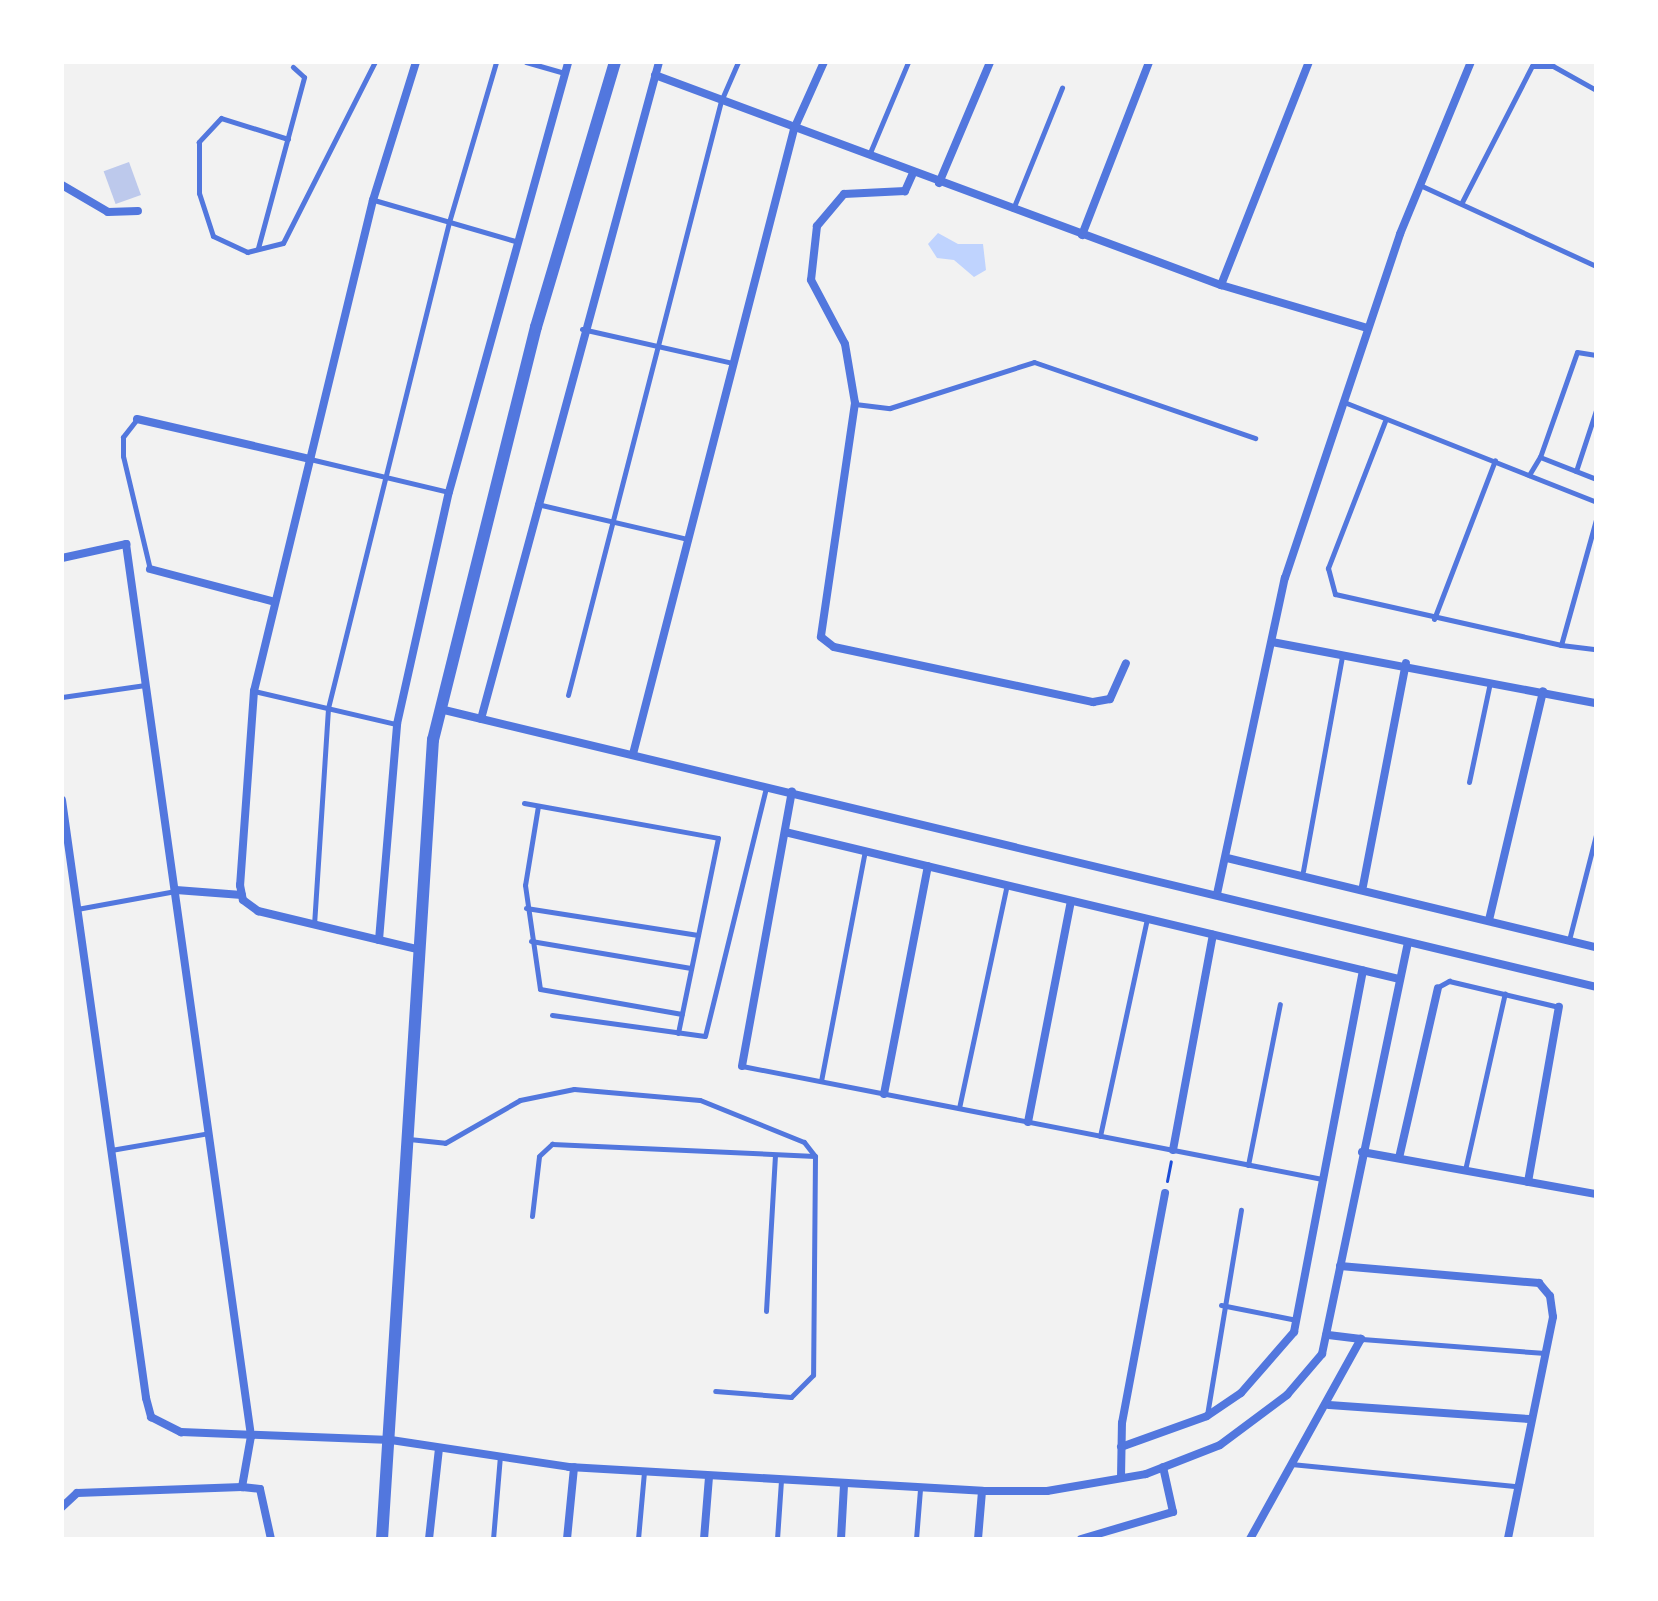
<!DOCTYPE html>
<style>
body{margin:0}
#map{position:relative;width:1658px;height:1601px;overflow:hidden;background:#f2f2f2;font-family:"Public Sans",sans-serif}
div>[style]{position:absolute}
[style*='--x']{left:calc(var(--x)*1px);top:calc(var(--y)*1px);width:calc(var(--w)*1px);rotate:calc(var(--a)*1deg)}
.water>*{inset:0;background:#bfd3fe}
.building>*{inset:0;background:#bdc9ec;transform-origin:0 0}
.path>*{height:3px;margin:-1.5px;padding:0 1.5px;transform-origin:1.5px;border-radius:1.5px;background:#1d4ed8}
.service>*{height:5px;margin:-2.5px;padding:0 2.5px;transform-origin:2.5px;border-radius:2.5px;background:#5277de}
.minor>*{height:8px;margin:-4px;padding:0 4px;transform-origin:4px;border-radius:4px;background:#5277de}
.tertiary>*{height:12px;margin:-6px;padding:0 6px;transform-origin:6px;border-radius:6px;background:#5277de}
span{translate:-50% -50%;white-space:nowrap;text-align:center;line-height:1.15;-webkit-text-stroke:6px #fff;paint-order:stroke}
.frame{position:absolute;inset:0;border:64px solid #fff;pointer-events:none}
</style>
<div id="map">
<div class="water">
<div style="clip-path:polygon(938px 233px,958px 244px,983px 244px,986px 270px,974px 277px,954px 260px,937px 258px,928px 244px)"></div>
</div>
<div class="building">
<div style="left:129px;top:162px;width:35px;height:27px;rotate:70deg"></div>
</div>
<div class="path">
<div style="--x:1167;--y:1181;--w:20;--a:-79"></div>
</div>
<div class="service">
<div style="--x:526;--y:62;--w:40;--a:16"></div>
<div style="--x:288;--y:139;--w:70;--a:-162.6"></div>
<div style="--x:221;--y:118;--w:33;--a:133"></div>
<div style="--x:199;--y:142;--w:51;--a:90"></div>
<div style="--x:199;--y:193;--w:45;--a:72"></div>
<div style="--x:213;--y:236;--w:38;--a:25"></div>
<div style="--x:247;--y:252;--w:37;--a:-14"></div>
<div style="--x:283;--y:243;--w:203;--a:-63.1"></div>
<div style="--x:869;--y:155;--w:101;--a:-67.2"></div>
<div style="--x:1422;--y:186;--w:192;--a:24.7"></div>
<div style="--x:374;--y:200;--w:147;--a:16.2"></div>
<div style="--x:1462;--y:202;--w:153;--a:-62.8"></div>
<div style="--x:1532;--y:66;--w:21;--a:0"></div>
<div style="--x:1553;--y:66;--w:49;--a:29.2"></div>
<div style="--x:1013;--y:209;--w:131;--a:-68"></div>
<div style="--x:258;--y:248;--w:177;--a:-74.9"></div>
<div style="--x:304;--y:77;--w:15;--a:-138"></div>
<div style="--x:582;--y:329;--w:155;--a:12.7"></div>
<div style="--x:1344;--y:402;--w:271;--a:21.6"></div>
<div style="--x:855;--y:404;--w:35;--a:7"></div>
<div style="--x:890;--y:408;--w:151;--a:-17.7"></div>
<div style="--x:1034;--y:362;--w:234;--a:19"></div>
<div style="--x:137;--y:419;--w:23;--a:128"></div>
<div style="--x:123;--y:437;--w:19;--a:90"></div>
<div style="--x:123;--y:456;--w:116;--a:76.6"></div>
<div style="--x:1385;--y:421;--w:158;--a:111.2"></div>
<div style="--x:1328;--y:568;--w:27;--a:75"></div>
<div style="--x:1335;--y:594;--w:232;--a:12.7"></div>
<div style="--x:1561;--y:645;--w:130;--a:-74.4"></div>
<div style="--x:1540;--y:457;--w:111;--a:-70.6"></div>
<div style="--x:1577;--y:352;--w:19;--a:9"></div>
<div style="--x:310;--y:459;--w:143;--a:13.4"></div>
<div style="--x:1576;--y:471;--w:64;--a:-71.8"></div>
<div style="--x:1529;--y:475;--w:21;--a:-59"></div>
<div style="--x:1540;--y:457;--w:60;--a:21.4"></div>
<div style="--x:537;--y:504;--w:155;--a:13.1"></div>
<div style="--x:1434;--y:619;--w:170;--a:-69"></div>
<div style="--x:1561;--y:645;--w:35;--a:7"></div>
<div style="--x:254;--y:691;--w:146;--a:13.1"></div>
<div style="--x:568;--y:695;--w:613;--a:-75.56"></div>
<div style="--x:721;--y:101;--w:43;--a:-66.4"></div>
<div style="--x:62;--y:697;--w:84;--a:-8.2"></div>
<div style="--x:1469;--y:782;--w:102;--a:-78.1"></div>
<div style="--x:524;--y:803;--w:197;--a:10.2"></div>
<div style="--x:718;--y:838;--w:199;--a:101.6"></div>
<div style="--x:538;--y:806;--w:80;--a:99.3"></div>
<div style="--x:525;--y:885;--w:105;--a:81.8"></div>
<div style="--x:540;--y:989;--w:144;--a:10"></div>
<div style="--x:1303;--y:871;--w:219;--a:-79.7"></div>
<div style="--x:526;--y:908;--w:174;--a:8.9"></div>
<div style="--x:77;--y:909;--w:100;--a:-10.4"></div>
<div style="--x:314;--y:925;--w:217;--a:-86.3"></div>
<div style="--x:328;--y:708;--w:501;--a:-76.02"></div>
<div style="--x:449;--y:222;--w:167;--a:-73.6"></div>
<div style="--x:1569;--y:940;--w:108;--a:-75.6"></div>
<div style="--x:531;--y:941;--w:162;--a:9.6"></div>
<div style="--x:1438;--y:987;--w:13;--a:-29"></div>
<div style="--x:1449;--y:981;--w:113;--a:13.3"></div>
<div style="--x:552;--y:1015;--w:154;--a:7.8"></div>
<div style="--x:705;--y:1036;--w:256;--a:-76.2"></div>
<div style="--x:742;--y:1066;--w:591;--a:11.02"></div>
<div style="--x:821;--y:1081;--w:234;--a:-79.2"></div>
<div style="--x:959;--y:1108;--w:228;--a:-77.9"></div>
<div style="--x:1100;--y:1136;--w:222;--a:-77.8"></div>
<div style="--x:409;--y:1139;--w:36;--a:6"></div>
<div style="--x:445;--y:1143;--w:86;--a:-29.8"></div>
<div style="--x:520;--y:1100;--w:55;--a:-11.5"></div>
<div style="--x:574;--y:1089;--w:126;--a:5"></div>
<div style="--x:700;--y:1100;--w:112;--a:22"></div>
<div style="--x:804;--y:1142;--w:18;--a:52"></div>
<div style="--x:815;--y:1156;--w:219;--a:90.5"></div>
<div style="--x:813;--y:1375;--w:31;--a:135"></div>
<div style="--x:791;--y:1397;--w:76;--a:-175.5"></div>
<div style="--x:111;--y:1150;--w:99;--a:-9.8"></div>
<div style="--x:1248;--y:1165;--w:164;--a:-78.8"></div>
<div style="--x:1465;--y:1170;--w:181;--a:-77.3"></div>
<div style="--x:532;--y:1216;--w:60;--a:-83.3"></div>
<div style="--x:539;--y:1156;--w:18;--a:-43"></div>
<div style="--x:552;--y:1144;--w:263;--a:2.6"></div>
<div style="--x:1221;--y:1305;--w:77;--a:11.2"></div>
<div style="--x:766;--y:1311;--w:156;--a:-86.7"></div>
<div style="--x:1362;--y:1339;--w:184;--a:4.4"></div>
<div style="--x:1207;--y:1415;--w:208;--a:-80.6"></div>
<div style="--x:1291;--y:1464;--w:227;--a:5.6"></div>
<div style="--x:493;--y:1539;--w:83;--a:-85.2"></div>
<div style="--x:638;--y:1539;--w:67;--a:-84.9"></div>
<div style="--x:777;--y:1539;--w:58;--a:-86.1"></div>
<div style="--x:916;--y:1539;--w:50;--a:-85.4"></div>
</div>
<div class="minor">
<div style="--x:416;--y:62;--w:145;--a:107.3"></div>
<div style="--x:373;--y:200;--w:505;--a:103.62"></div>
<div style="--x:254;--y:691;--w:195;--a:94.1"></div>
<div style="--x:240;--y:885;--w:15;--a:79"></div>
<div style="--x:243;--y:900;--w:19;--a:36"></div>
<div style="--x:258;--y:911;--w:167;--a:13.5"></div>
<div style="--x:655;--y:75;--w:604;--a:20.36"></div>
<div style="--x:1221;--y:285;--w:152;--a:16.4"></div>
<div style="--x:913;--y:173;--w:20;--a:114"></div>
<div style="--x:905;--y:191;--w:61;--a:177.2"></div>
<div style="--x:844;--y:194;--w:42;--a:130.2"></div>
<div style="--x:817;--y:226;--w:54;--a:96.3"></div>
<div style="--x:811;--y:280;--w:72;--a:62"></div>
<div style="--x:845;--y:344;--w:60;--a:80.4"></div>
<div style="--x:855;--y:403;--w:236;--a:98.3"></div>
<div style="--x:821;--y:637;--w:16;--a:38"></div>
<div style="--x:834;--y:647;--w:265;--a:12"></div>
<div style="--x:1093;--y:702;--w:17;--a:-10"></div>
<div style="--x:1110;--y:699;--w:39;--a:-66"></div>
<div style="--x:939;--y:183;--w:131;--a:-67.1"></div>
<div style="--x:62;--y:185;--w:53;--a:30.4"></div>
<div style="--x:108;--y:212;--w:30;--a:-2"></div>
<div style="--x:1082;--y:235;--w:186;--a:-68.8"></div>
<div style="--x:1221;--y:285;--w:240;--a:-68.5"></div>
<div style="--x:137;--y:419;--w:178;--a:13"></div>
<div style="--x:62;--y:558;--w:66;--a:-12.3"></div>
<div style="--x:126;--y:544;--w:901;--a:82.02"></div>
<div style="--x:251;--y:1436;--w:52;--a:100"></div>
<div style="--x:242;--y:1487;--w:165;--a:177.9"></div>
<div style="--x:77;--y:1493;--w:21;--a:137"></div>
<div style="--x:150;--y:569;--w:129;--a:14.8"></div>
<div style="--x:1272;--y:642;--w:330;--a:10.7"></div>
<div style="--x:440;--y:709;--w:1189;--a:13.52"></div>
<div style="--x:481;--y:719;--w:681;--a:-74.84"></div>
<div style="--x:633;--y:754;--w:645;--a:-75.55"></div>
<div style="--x:794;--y:129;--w:73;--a:-65.9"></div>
<div style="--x:62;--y:800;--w:604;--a:82"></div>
<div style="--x:146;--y:1398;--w:20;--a:75"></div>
<div style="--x:151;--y:1417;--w:34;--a:27"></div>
<div style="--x:181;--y:1432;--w:210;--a:2.2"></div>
<div style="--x:391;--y:1440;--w:180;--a:8.6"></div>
<div style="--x:569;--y:1467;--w:414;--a:3.3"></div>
<div style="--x:982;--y:1491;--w:65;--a:0"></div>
<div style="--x:1047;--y:1491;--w:100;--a:-9.7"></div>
<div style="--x:1146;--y:1474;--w:79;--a:-21.4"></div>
<div style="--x:1220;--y:1445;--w:84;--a:-36.7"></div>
<div style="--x:1287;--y:1395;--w:54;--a:-49.5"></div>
<div style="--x:1322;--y:1354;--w:420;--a:-78.2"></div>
<div style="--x:785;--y:832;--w:631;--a:13.46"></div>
<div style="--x:1227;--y:858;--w:380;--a:13.6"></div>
<div style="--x:1363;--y:886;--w:227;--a:-79.1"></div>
<div style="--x:176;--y:890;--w:66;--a:4.3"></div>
<div style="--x:1217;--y:894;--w:323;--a:-77.9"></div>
<div style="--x:1285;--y:578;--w:363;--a:-71.5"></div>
<div style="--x:1400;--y:234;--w:186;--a:-67.6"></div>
<div style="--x:1489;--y:920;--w:235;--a:-76.7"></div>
<div style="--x:379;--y:940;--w:217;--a:-85.2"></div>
<div style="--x:397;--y:724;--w:238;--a:-77.4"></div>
<div style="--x:449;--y:492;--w:446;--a:-74.5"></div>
<div style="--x:742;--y:1066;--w:279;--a:-79.7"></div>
<div style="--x:884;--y:1094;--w:232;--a:-79.1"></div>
<div style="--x:1028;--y:1122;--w:225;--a:-79"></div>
<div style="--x:1173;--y:1150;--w:219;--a:-79.5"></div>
<div style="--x:1362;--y:1152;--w:238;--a:10.2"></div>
<div style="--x:1399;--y:1158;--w:174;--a:-77.1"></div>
<div style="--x:1528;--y:1182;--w:178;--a:-80"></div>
<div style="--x:1340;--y:1266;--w:200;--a:4.9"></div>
<div style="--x:1539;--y:1283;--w:17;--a:50"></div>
<div style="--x:1550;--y:1296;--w:21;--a:82"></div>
<div style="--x:1553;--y:1317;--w:227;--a:101.5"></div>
<div style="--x:1329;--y:1405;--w:201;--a:4"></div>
<div style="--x:1121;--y:1447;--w:91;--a:-19.8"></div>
<div style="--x:1207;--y:1416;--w:41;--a:-34.1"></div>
<div style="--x:1241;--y:1393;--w:81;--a:-49"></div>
<div style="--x:1294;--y:1332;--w:368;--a:-79.2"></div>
<div style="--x:1121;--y:1478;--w:55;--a:-89"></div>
<div style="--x:1122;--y:1423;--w:234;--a:-79.4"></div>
<div style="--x:242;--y:1487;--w:18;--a:6"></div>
<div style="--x:260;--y:1489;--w:51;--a:77.6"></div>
<div style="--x:429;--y:1539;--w:91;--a:-83.7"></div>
<div style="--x:567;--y:1539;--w:72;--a:-84.4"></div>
<div style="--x:704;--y:1539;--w:62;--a:-85.4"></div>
<div style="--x:841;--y:1539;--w:54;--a:-86.8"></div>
<div style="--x:978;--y:1539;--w:48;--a:-85.2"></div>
<div style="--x:1081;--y:1539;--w:96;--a:-16.4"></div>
<div style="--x:1173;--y:1512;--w:46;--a:-102.5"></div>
<div style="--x:1250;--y:1539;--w:229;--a:-61"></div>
<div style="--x:1361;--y:1339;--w:35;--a:-173"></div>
</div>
<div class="tertiary">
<div style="--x:382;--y:1539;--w:801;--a:-86.35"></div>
<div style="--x:433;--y:740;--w:426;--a:-76"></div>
<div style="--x:536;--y:327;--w:277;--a:-73.4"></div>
</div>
<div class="frame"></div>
</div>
